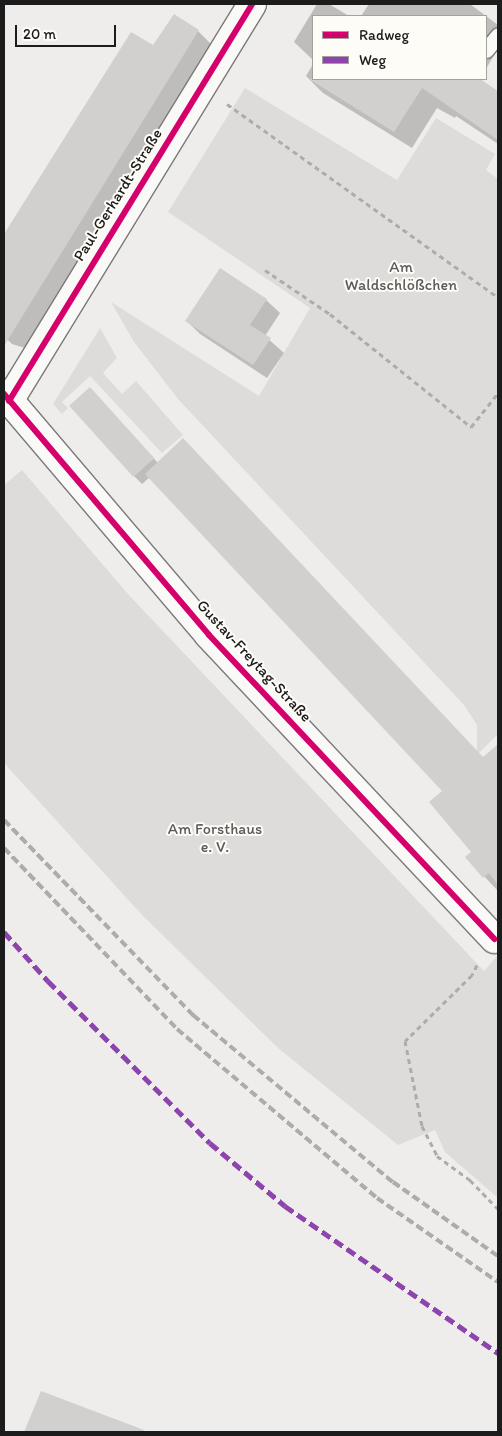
<!DOCTYPE html>
<meta charset="utf-8">
<style>
body{margin:0}
#map{position:relative;width:502px;height:1436px;overflow:hidden;background:#efedeb;font-family:Itim,sans-serif}
div>[style]{position:absolute}
[style*='--x']{left:calc(var(--x)*1px);top:calc(var(--y)*1px);width:calc(var(--w)*1px);rotate:calc(var(--a)*1deg)}
.green>*{inset:0;background:#dedcda}
.shadow>*{inset:0;background:#0003}
.building>*{inset:0;background:#d1d0cf;transform-origin:0 0}
.path>*{height:3px;margin-top:-1.5px;transform-origin:0;background:repeating-linear-gradient(90deg,#aeacab 0 5px,transparent 0 9px)}
.roads{filter:drop-shadow(1px 0 #7b7a79) drop-shadow(-1px 0 #7b7a79) drop-shadow(0 1px #7b7a79) drop-shadow(0 -1px #7b7a79)}
.service>*{height:15px;margin:-7.5px;padding:0 7.5px;transform-origin:7.5px;border-radius:7.5px;background:#f9f9f7}
.minor>*{height:28px;margin:-14px;padding:0 14px;transform-origin:14px;border-radius:14px;background:#f9f9f7}
.rail>*{height:4px;margin-top:-2px;transform-origin:0;background:repeating-linear-gradient(90deg,#aeacab 0 8px,transparent 0 12px)}
.quiet>*{height:5px;margin-top:-2.5px;transform-origin:0;background:repeating-linear-gradient(90deg,#8e44ad 0 10px,transparent 0 15px)}
.cycleway>*{height:6px;margin:-3px;padding:0 3px;transform-origin:3px;border-radius:3px;background:#d6006c}
span{translate:-50% -50%;white-space:nowrap;text-align:center;line-height:1.15;-webkit-text-stroke:4px #fdfcf7;paint-order:stroke}
.street-label{font-size:16px;color:#1c1c1c}
.park-label{font-size:16px;color:#5b5b5a}
.frame{position:absolute;inset:0;border:5px solid #1c1c1c;pointer-events:none}
.legend{position:absolute;left:312px;top:15px;width:175px;height:65px;box-sizing:border-box;background:#fdfcf7;border:1px solid #a3a29f;margin:0;padding:6px 9px;list-style:none;font-size:15px;color:#1c1c1c}
.legend li{display:flex;align-items:center;gap:10px;height:25px}
.legend b{width:25px;border:1px solid #a3a29f}
.scale{position:absolute;left:15px;top:25px;width:101px;height:22px;box-sizing:border-box;border:2px solid #1c1c1c;border-top:0;padding-left:6px;font-size:15px;line-height:18px;white-space:nowrap;color:#1c1c1c;-webkit-text-stroke:4px #fdfcf7;paint-order:stroke}
</style>
<div id="map">
<div class="green">
<div style="clip-path:polygon(245px 88px,397px 180px,436px 118px,495px 154px,486px 170px,498px 179px,498px 734px,477px 755px,477px 725px,464px 705px,178px 399px,134px 342px,111px 302px,259px 396px,310px 308px,168px 212px)"></div>
<div style="clip-path:polygon(100px 328px,117px 358px,103px 373px,122px 394px,136px 381px,183px 435px,162px 453px,90px 376px,62px 402px,68px 408px,62px 414px,53px 404px)"></div>
<div style="clip-path:polygon(22px 470px,127px 593px,484px 971px,498px 955px,498px 1198px,445px 1152px,435px 1130px,398px 1145px,278px 1048px,142px 915px,4px 763px,4px 485px)"></div>
</div>
<div class="shadow">
<div style="clip-path:polygon(317px 4px,329px 4px,349px 16px,313px 16px,313px 60px,294px 42px)"></div>
<div style="clip-path:polygon(369px 4px,470px 4px,498px 25px,498px 48px,486px 69px,486px 16px,361px 16px)"></div>
<div style="clip-path:polygon(198px 31px,220px 53px,28px 349px,12px 344px,4px 336px,4px 237px,131px 33px,154px 47px)"></div>
<div style="clip-path:polygon(313px 64px,313px 79px,480px 79px,498px 93px,498px 144px,456px 116px,455px 118px,437px 108px,412px 148px,323px 93px,306px 76px)"></div>
<div style="clip-path:polygon(266px 300px,280px 313px,265px 336px,284px 353px,267px 378px,200px 334px,187px 321px)"></div>
<div style="clip-path:polygon(96px 395px,158px 463px,183px 439px,483px 758px,498px 746px,498px 891px,466px 857px,472px 852px,444px 791px,150px 477px,142px 484px,135px 477px)"></div>
<div style="clip-path:polygon(41px 1392px,102px 1415px,119px 1432px,25px 1432px)"></div>
</div>
<div class="building">
<div style="clip-path:polygon(174px 14px,199px 30px,4px 346px,4px 234px,131px 32px,153px 45px)"></div>
<div style="clip-path:polygon(309px 79px,480px 79px,498px 91px,498px 140px,422px 88px,394px 132px)"></div>
<div style="clip-path:polygon(220px 268px,267px 299px,250px 325px,271px 338px,253px 365px,185px 321px)"></div>
<div style="left:90px;top:387px;width:96px;height:28px;rotate:48deg"></div>
<div style="clip-path:polygon(183px 438px,483px 757px,498px 744px,498px 885px,489px 873px,483px 878px,465px 857px,471px 852px,429px 802px,442px 791px,145px 474px)"></div>
<div style="clip-path:polygon(41px 1391px,144px 1430px,143px 1432px,24px 1432px)"></div>
</div>
<div class="path">
<div style="--x:227;--y:104;--w:333;--a:35.5"></div>
<div style="--x:265;--y:270;--w:78;--a:34.1"></div>
<div style="--x:330;--y:314;--w:181;--a:38.7"></div>
<div style="--x:471;--y:427;--w:43;--a:-51.5"></div>
<div style="--x:477;--y:965;--w:11;--a:117"></div>
<div style="--x:472;--y:975;--w:94;--a:135.4"></div>
<div style="--x:405;--y:1041;--w:87;--a:78.7"></div>
<div style="--x:422;--y:1126;--w:34;--a:63"></div>
<div style="--x:437;--y:1156;--w:41;--a:36"></div>
<div style="--x:470;--y:1180;--w:40;--a:46"></div>
</div>
<div class="roads">
<div class="service">
<div style="--x:486;--y:50;--w:19;--a:-51"></div>
</div>
<div class="minor">
<div style="--x:4;--y:394;--w:316;--a:49.6"></div>
<div style="--x:209;--y:635;--w:417;--a:46.8"></div>
<div style="--x:9;--y:401;--w:465;--a:-58.5"></div>
</div>
</div>
<div class="rail">
<div style="--x:4;--y:820;--w:272;--a:45.9"></div>
<div style="--x:193;--y:1015;--w:261;--a:39.9"></div>
<div style="--x:393;--y:1182;--w:128;--a:35.2"></div>
<div style="--x:4;--y:848;--w:250;--a:46.3"></div>
<div style="--x:177;--y:1029;--w:262;--a:40.2"></div>
<div style="--x:377;--y:1198;--w:147;--a:34.8"></div>
</div>
<div class="quiet">
<div style="--x:4;--y:932;--w:66;--a:48.1"></div>
<div style="--x:48;--y:981;--w:229;--a:45"></div>
<div style="--x:210;--y:1143;--w:98;--a:40"></div>
<div style="--x:285;--y:1206;--w:259;--a:34.6"></div>
</div>
<div class="cycleway">
<div style="--x:4;--y:394;--w:316;--a:49.6"></div>
<div style="--x:209;--y:635;--w:417;--a:46.8"></div>
<div style="--x:9;--y:401;--w:465;--a:-58.5"></div>
</div>
<div class="street-label">
<span style="left:118px;top:195px;rotate:-58deg">Paul-Gerhardt-Straße</span>
<span style="left:254px;top:661px;rotate:47deg">Gustav-Freytag-Straße</span>
</div>
<div class="park-label">
<span style="left:401px;top:276px">Am<br>Waldschlößchen</span>
<span style="left:215px;top:838px">Am Forsthaus<br>e. V.</span>
</div>
<div class="frame"></div>
<ul class="legend">
<li><b style="height:6px;background:#d6006c"></b>Radweg</li>
<li><b style="height:6px;background:#8e44ad"></b>Weg</li>
</ul>
<div class="scale">20 m</div>
</div>
